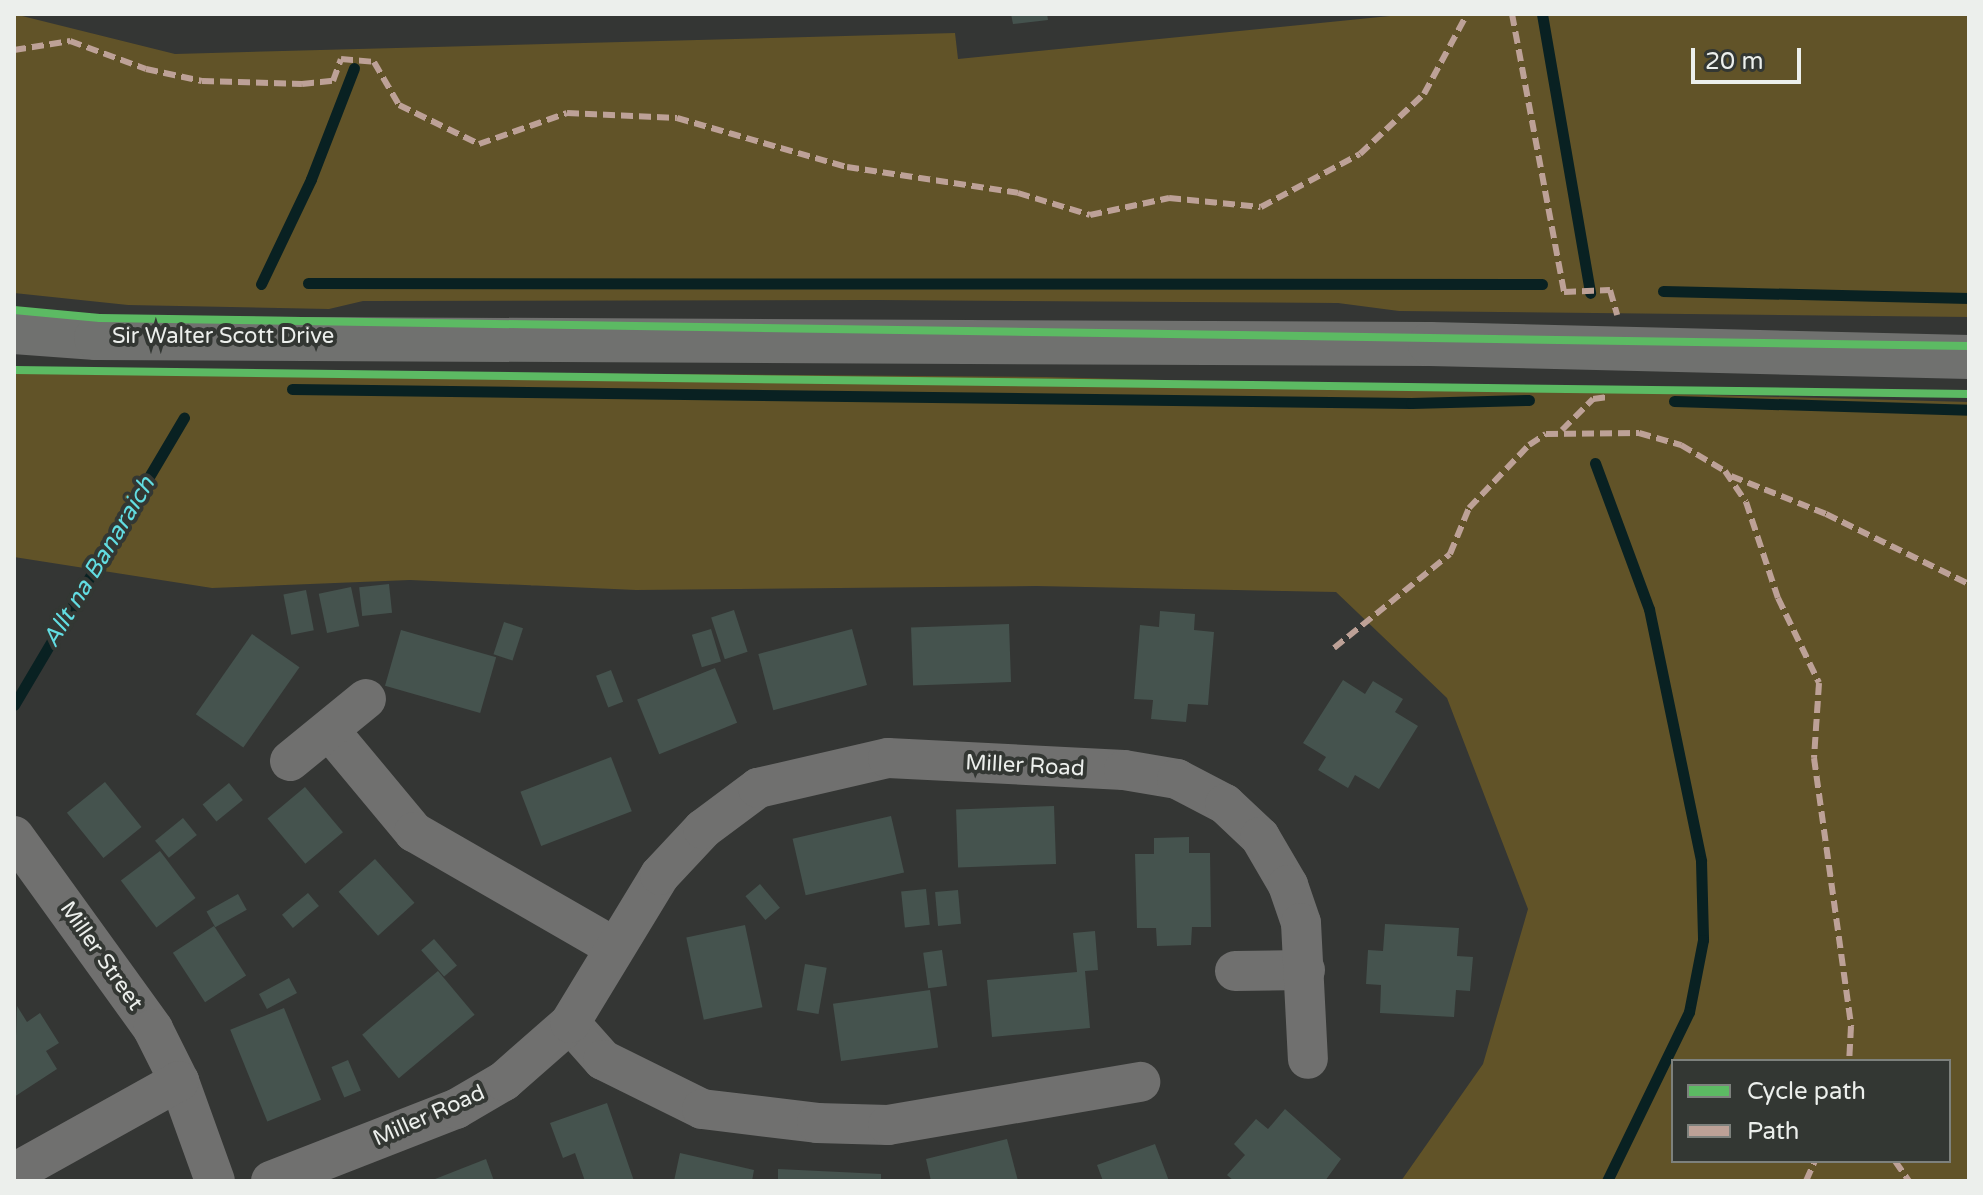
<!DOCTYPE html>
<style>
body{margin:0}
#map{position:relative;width:1983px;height:1195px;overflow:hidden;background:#343634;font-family:"Varela Round",sans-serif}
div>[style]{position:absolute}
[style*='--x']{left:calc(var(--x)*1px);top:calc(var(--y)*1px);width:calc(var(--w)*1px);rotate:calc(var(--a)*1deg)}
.green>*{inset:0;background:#615328}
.stream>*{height:11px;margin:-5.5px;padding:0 5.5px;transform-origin:5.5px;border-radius:5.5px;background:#092122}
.building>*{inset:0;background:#45534e;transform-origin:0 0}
.minor>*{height:40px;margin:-20px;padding:0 20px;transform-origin:20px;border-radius:20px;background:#70706f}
.major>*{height:44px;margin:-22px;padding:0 22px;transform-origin:22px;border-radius:22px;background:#70716f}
.quiet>*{height:6px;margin-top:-3px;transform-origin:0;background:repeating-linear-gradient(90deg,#bda197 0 12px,transparent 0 18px)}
.cycleway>*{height:8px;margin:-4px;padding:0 4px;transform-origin:4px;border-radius:4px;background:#5cba63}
span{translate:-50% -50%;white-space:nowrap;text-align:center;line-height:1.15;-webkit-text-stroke:8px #333733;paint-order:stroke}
.street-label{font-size:22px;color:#ecefec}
.water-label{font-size:24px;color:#62dde2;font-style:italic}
.frame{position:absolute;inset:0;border:16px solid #ecefec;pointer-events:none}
.legend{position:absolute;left:1671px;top:1059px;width:280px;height:104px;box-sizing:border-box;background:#333733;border:2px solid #7d817d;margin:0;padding:10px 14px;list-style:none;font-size:24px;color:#ecefec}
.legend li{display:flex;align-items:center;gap:16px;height:40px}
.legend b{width:40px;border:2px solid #7d817d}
.scale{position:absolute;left:1691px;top:48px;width:110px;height:36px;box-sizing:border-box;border:4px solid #ecefec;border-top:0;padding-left:10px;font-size:24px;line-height:28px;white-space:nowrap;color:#ecefec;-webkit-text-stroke:6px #333733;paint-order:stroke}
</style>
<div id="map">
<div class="green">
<div style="clip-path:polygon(14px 14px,175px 54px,955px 33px,958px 59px,1410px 14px,1969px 14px,1969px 317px,1399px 311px,1338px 303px,878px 300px,363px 301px,329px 309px,128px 305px,14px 293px)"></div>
<div style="clip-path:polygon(evenodd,14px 370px,99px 375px,131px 370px,1046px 377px,1969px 402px,1969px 1181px,1401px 1181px,1483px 1064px,1528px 909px,1447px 698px,1336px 592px,1036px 586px,636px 590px,410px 580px,212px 588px,14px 557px,14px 370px,1673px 1061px,1949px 1061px,1949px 1161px,1673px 1161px,1673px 1061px)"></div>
</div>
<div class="stream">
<div style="--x:1542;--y:14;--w:283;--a:80.2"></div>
<div style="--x:308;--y:283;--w:1234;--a:0.05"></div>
<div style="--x:261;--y:284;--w:116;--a:-64.5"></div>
<div style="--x:311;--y:179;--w:119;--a:-68.8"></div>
<div style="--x:1663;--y:291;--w:306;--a:1.3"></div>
<div style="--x:292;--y:389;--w:1119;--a:0.72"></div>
<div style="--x:1411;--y:403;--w:118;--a:-1.5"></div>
<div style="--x:1674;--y:401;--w:295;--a:1.7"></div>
<div style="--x:1595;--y:463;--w:156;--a:69.7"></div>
<div style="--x:1649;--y:609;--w:257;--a:78.3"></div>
<div style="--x:1701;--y:861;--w:79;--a:88.5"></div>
<div style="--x:1703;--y:940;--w:73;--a:101"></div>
<div style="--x:1689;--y:1012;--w:188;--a:115.9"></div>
<div style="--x:14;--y:705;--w:334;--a:-59.4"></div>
</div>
<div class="building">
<div style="clip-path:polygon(1011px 14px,1047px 14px,1048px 20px,1013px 24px)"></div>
<div style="left:389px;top:584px;width:29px;height:30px;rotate:84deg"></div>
<div style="left:351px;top:587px;width:40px;height:33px;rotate:78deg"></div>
<div style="left:306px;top:590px;width:41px;height:23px;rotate:79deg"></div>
<div style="left:734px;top:610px;width:44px;height:24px;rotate:72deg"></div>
<div style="clip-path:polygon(1160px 611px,1195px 614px,1194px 630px,1214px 632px,1208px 705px,1188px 704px,1186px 722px,1151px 719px,1153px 700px,1134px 699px,1140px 625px,1159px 627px)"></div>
<div style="left:504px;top:622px;width:20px;height:34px;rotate:18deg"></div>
<div style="left:1009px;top:624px;width:58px;height:98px;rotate:88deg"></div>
<div style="left:711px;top:629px;width:34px;height:20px;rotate:73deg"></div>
<div style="left:852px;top:629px;width:58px;height:97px;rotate:75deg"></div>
<div style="left:401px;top:630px;width:99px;height:58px;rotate:16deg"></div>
<div style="left:252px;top:634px;width:58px;height:98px;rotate:35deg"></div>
<div style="left:715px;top:668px;width:59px;height:84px;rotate:68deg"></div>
<div style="left:611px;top:670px;width:34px;height:16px;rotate:69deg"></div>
<div style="clip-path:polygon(1343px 680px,1365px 694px,1373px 681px,1403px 699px,1395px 712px,1418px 726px,1379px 789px,1355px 775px,1348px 788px,1318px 770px,1326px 757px,1303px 743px)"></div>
<div style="left:611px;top:757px;width:58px;height:97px;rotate:69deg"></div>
<div style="left:105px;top:782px;width:58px;height:49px;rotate:51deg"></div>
<div style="left:229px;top:783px;width:22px;height:34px;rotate:51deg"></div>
<div style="left:305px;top:787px;width:59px;height:49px;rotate:50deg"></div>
<div style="left:1054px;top:806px;width:58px;height:98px;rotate:88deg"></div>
<div style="left:891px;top:816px;width:58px;height:101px;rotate:77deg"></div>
<div style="left:183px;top:818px;width:22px;height:36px;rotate:51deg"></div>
<div style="clip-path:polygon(1189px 837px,1189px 853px,1210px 853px,1211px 927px,1192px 927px,1191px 945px,1157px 946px,1156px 928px,1137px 928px,1135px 854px,1154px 854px,1154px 838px)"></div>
<div style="left:160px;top:851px;width:59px;height:49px;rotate:53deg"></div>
<div style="left:375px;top:859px;width:59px;height:49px;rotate:48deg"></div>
<div style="left:760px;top:884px;width:31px;height:19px;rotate:50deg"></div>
<div style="left:926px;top:889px;width:36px;height:25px;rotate:84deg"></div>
<div style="left:958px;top:890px;width:34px;height:23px;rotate:85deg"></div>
<div style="left:308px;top:893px;width:17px;height:34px;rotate:50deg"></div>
<div style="left:238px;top:894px;width:18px;height:36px;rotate:61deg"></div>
<div style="clip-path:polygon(1385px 924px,1459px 928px,1457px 956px,1473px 957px,1470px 991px,1456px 990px,1454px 1017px,1380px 1013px,1381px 985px,1366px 984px,1368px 950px,1383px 951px)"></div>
<div style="left:745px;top:925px;width:84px;height:60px;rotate:78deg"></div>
<div style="left:214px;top:926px;width:59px;height:49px;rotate:57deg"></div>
<div style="clip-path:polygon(1095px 931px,1098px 970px,1085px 971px,1090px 1028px,992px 1037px,987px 980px,1077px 972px,1073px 933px)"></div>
<div style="left:434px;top:939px;width:35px;height:17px;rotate:49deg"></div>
<div style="left:942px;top:950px;width:36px;height:19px;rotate:82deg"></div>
<div style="left:805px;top:964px;width:22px;height:47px;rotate:10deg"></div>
<div style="left:438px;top:971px;width:57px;height:99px;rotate:50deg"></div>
<div style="left:289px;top:978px;width:17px;height:34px;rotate:62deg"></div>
<div style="left:930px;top:990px;width:58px;height:98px;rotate:82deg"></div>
<div style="clip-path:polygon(17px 1006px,27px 1022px,40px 1013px,59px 1043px,46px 1051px,57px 1069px,14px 1097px)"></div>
<div style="left:284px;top:1008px;width:99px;height:58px;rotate:68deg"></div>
<div style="left:348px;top:1060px;width:33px;height:18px;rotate:67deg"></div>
<div style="clip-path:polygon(607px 1103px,634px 1181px,585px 1181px,575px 1153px,563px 1158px,550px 1123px)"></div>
<div style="clip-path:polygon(1285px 1109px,1341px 1159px,1325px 1181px,1234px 1181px,1227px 1175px,1245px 1155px,1234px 1144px,1256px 1119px,1268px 1129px)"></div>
<div style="clip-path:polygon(1007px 1139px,1018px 1181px,931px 1181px,926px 1159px)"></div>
<div style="clip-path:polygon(1155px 1144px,1169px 1181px,1103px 1181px,1097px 1165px)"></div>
<div style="clip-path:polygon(680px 1153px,754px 1170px,752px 1181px,674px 1181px)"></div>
<div style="clip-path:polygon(486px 1159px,494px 1181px,430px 1181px)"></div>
<div style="clip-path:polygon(778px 1169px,881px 1174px,881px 1181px,778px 1181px)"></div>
</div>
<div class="minor">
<div style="--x:329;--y:730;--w:133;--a:50.2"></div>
<div style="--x:414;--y:832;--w:231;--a:29.9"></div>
<div style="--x:290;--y:761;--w:98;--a:-39.2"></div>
<div style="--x:14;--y:836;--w:238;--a:54.2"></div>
<div style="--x:153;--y:1029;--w:58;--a:63.4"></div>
<div style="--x:179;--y:1081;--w:106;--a:70.2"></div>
<div style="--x:1235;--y:971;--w:70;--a:-0.8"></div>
<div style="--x:570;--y:1023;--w:50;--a:48.3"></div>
<div style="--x:603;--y:1060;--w:110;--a:26.3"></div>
<div style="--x:702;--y:1109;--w:116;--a:6.9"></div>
<div style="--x:817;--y:1123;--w:71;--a:1.6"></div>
<div style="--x:888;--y:1125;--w:256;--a:-9.7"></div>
<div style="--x:14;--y:1173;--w:189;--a:-29.1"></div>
<div style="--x:271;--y:1181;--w:199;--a:-21.3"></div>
<div style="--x:456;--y:1109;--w:56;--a:-30.3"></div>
<div style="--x:504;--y:1081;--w:88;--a:-41.3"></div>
<div style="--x:570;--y:1023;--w:173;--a:-58.7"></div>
<div style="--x:660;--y:875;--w:63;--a:-46.9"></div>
<div style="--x:703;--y:829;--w:69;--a:-36.7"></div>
<div style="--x:758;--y:788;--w:133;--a:-13"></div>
<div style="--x:888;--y:758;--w:236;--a:2.9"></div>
<div style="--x:1124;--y:770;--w:54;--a:9.6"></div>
<div style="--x:1177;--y:779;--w:54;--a:27.5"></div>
<div style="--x:1225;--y:804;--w:48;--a:43.3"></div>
<div style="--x:1260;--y:837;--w:56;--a:59.7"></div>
<div style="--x:1288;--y:885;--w:40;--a:71.1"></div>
<div style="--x:1301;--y:923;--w:136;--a:87.1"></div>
</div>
<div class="major">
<div style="--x:14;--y:332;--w:82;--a:4.2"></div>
<div style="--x:96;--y:338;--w:1334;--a:0.26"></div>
<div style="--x:1430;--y:344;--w:539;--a:1.38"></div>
</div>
<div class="quiet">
<div style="--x:1512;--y:14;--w:283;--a:79.4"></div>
<div style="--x:1564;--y:292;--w:46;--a:-2.5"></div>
<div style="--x:1610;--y:290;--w:26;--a:74"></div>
<div style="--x:14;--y:50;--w:57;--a:-9.1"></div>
<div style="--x:70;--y:41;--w:81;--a:20.2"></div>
<div style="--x:146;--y:69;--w:57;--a:12.1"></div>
<div style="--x:202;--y:81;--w:100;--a:1.7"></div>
<div style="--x:302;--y:84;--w:31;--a:-6"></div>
<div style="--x:333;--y:81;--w:23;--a:-70"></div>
<div style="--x:341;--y:59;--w:33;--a:5"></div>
<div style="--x:374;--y:62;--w:50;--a:59.8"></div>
<div style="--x:399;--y:105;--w:89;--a:26"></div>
<div style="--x:479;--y:144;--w:93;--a:-19.4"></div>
<div style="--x:567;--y:113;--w:110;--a:2.6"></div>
<div style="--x:677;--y:118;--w:177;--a:16.1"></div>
<div style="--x:847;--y:167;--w:173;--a:8.6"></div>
<div style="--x:1018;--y:193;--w:75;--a:17"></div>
<div style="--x:1090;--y:215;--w:81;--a:-12.1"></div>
<div style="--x:1169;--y:198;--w:92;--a:5.6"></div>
<div style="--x:1261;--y:207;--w:112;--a:-28.2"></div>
<div style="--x:1360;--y:154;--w:88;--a:-43.2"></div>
<div style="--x:1424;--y:94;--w:91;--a:-61.7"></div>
<div style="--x:1562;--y:430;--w:44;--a:-45"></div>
<div style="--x:1593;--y:399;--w:15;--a:-8"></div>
<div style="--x:1731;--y:476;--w:102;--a:21.8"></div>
<div style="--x:1826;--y:514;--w:159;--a:26.1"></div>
<div style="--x:1334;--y:648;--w:149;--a:-39"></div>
<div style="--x:1450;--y:554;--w:50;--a:-67.6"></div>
<div style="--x:1469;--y:508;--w:87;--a:-46.4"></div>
<div style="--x:1529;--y:445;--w:20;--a:-33"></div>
<div style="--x:1546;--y:434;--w:93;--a:-0.6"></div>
<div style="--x:1639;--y:433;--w:44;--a:15.9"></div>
<div style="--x:1681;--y:445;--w:51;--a:30.6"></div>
<div style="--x:1725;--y:471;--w:37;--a:56"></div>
<div style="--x:1746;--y:502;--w:101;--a:71.6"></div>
<div style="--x:1778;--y:598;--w:94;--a:64.2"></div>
<div style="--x:1819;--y:683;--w:75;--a:93.8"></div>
<div style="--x:1814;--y:758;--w:271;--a:82.1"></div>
<div style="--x:1851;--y:1026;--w:35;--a:93"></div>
<div style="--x:1895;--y:1161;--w:24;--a:55"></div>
<div style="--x:1806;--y:1181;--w:22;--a:-66"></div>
</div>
<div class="cycleway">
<div style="--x:14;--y:310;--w:86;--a:5.3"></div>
<div style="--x:100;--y:318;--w:1869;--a:0.86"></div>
<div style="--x:14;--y:370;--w:1955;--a:0.7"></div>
</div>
<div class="street-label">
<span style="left:223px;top:337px">Sir Walter Scott Drive</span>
<span style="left:1025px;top:766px;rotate:3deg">Miller Road</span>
<span style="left:101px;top:956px;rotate:55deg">Miller Street</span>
<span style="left:429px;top:1116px;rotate:-24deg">Miller Road</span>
</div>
<div class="water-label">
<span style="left:99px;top:562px;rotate:-59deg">Allt na Banaraich</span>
</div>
<div class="frame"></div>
<ul class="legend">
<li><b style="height:10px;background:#5cba63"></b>Cycle path</li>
<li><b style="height:10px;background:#bda197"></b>Path</li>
</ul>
<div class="scale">20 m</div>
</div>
